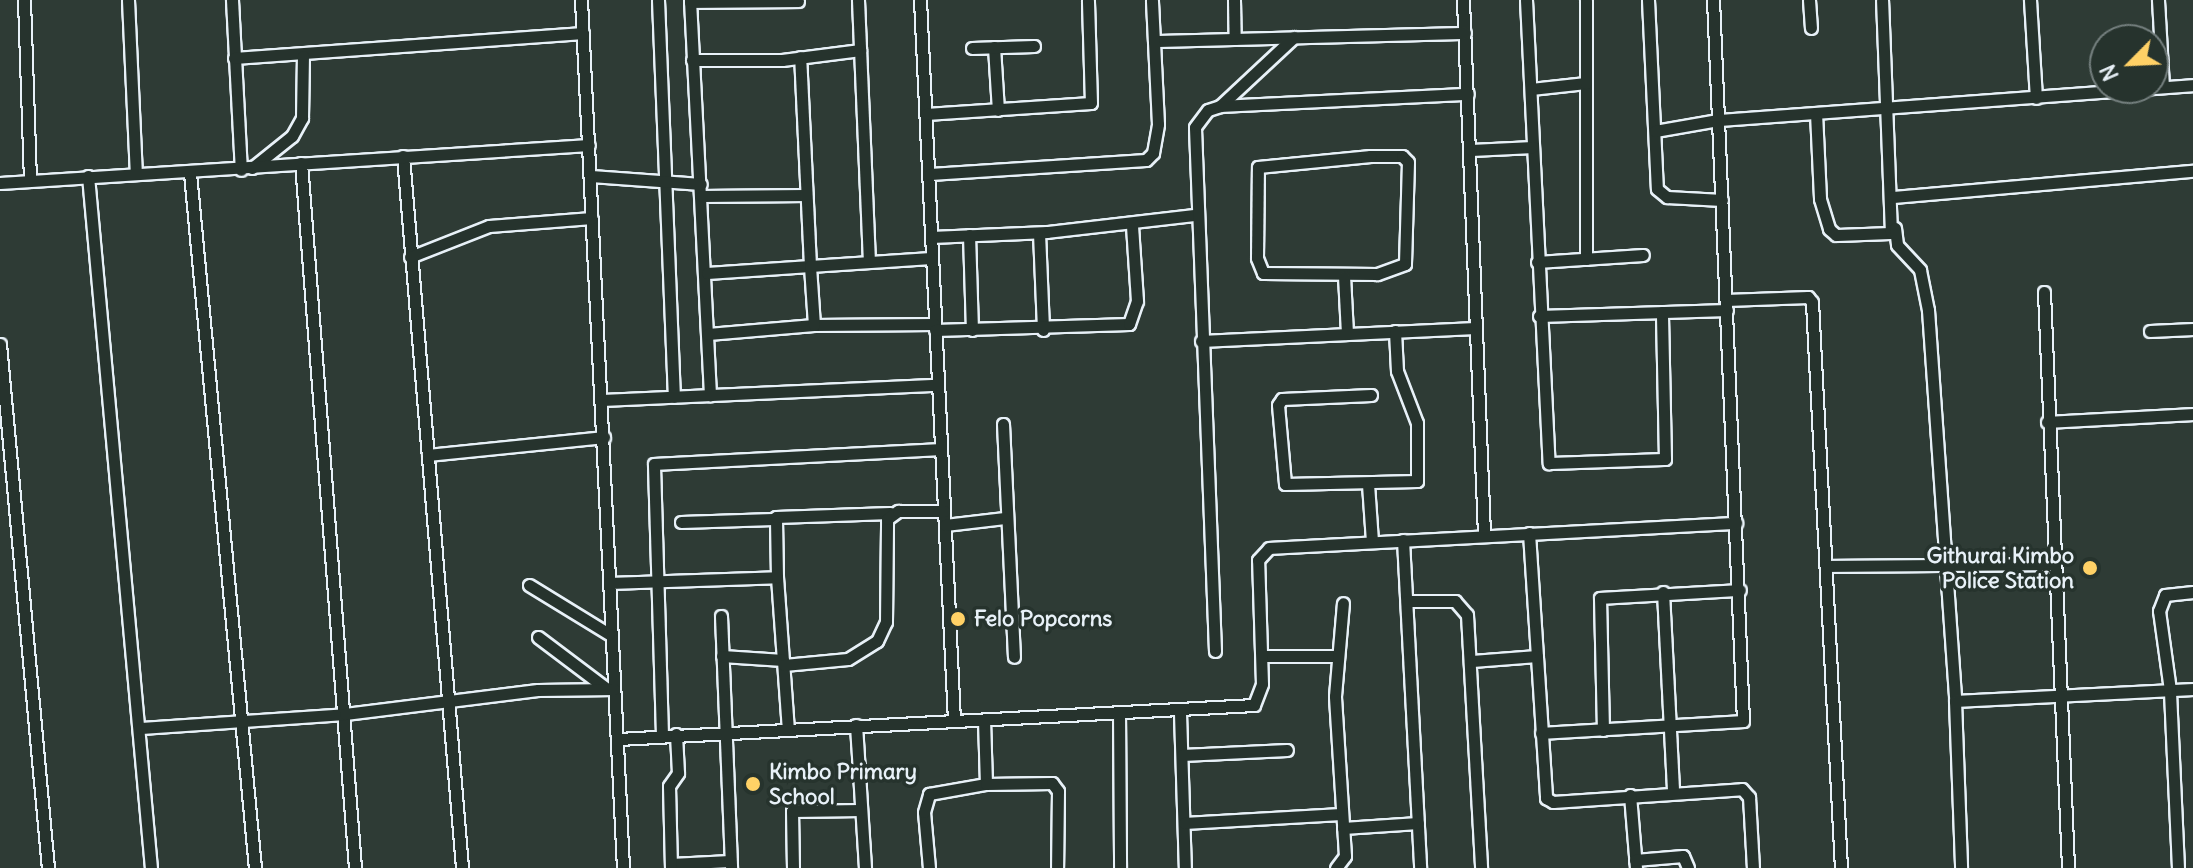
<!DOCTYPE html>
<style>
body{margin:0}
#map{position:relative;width:2193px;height:868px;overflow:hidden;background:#2e3b35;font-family:Delius,sans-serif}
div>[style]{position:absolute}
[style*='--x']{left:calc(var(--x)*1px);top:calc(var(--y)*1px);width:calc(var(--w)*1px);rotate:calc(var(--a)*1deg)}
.roads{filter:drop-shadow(2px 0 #e8f1f8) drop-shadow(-2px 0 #e8f1f8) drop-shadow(0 2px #e8f1f8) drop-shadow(0 -2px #e8f1f8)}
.minor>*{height:11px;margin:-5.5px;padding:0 5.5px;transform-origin:5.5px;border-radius:5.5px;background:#26332d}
.dots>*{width:22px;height:22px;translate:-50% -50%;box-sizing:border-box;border:4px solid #26332d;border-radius:50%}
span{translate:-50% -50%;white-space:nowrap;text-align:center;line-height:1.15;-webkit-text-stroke:7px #26332d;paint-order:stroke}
.poi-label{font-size:22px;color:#e8f1f8;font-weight:700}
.right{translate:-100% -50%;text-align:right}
.left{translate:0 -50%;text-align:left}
.north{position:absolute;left:2089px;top:24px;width:80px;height:80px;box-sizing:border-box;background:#26332d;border:2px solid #747f7e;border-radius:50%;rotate:246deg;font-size:22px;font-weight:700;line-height:32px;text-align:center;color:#e8f1f8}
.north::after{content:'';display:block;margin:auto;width:28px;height:36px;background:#ffd166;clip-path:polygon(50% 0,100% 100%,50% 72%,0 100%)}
</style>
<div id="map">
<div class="roads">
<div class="minor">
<div style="--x:24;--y:0;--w:180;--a:88.1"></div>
<div style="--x:128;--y:0;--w:174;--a:87.4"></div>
<div style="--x:232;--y:0;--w:170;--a:87"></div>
<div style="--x:581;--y:0;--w:869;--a:87.23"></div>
<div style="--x:658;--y:0;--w:397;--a:87.7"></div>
<div style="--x:690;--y:0;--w:396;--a:87.1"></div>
<div style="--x:858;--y:0;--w:261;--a:87.6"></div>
<div style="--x:920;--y:0;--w:721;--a:87.3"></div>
<div style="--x:1234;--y:0;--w:39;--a:89"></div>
<div style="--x:1463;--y:0;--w:534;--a:87.75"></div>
<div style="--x:1526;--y:0;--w:464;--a:87.2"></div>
<div style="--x:1549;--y:463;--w:116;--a:-2"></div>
<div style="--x:1665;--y:459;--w:147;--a:-91.2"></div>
<div style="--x:1648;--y:0;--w:189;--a:87.3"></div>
<div style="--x:1657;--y:189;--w:13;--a:39"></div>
<div style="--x:1667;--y:197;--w:55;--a:3.1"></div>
<div style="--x:1809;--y:0;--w:28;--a:86"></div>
<div style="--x:2030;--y:0;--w:98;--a:86.5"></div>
<div style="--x:2158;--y:0;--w:87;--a:86.7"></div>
<div style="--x:690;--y:2;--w:108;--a:-0.5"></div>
<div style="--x:1154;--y:41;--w:311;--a:-1.5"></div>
<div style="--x:994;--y:47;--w:63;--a:86.4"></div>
<div style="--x:972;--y:48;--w:62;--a:-1.8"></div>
<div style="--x:234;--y:58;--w:350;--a:-4.1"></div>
<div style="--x:692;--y:60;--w:90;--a:0"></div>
<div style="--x:782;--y:60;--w:79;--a:-7.3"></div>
<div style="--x:1586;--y:83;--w:176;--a:90"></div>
<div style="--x:1531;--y:89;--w:55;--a:-6.2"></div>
<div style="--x:1586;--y:83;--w:83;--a:-90"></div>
<div style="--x:1220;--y:106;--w:101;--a:-43"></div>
<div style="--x:1816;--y:113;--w:86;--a:87.3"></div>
<div style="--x:1820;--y:199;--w:31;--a:73"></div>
<div style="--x:1829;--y:229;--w:9;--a:41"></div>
<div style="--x:1836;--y:235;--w:55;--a:-2.1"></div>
<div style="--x:1891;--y:233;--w:233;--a:-92.2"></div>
<div style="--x:926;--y:114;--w:165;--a:-3.8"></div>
<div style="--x:1091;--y:103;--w:103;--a:-91.7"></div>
<div style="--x:1655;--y:131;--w:64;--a:-9.9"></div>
<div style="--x:1718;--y:120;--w:476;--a:-4.2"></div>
<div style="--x:1471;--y:150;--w:62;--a:-2.8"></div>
<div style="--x:403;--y:156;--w:714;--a:85.26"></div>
<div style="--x:1370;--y:156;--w:32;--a:0"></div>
<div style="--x:1402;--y:156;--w:8;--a:45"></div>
<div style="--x:1408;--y:162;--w:102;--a:91.7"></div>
<div style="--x:1405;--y:264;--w:30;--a:160"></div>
<div style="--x:1377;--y:274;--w:114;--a:-179.5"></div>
<div style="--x:1263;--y:273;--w:16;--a:-112"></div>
<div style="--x:1257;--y:258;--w:91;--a:-89.4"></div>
<div style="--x:1258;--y:167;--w:113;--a:-5.6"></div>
<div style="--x:301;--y:163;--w:707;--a:85.62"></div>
<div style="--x:252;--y:168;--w:51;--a:-38.7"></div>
<div style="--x:292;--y:136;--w:21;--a:-61"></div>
<div style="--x:302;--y:118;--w:62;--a:-89.1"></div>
<div style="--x:190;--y:173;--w:698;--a:84.66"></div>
<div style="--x:930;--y:174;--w:216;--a:-3.7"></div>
<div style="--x:1146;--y:160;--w:10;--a:-45"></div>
<div style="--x:1153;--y:153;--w:29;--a:-80"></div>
<div style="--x:1158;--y:124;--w:124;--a:-92.8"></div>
<div style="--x:88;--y:176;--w:695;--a:84.8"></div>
<div style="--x:591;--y:176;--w:110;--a:4.2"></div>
<div style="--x:0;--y:183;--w:590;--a:-3.69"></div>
<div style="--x:702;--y:196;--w:104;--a:-0.6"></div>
<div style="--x:1893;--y:197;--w:301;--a:-5"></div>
<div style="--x:1895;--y:228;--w:17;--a:83"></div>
<div style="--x:1897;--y:245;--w:34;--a:47"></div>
<div style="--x:1920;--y:270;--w:41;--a:78.7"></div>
<div style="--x:1928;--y:310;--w:392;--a:86"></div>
<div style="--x:1955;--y:701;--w:167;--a:87.9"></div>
<div style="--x:1039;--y:233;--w:97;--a:87.6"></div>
<div style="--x:969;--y:235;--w:95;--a:88.2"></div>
<div style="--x:931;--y:237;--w:116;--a:-2.5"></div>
<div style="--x:1047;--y:232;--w:149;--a:-6.6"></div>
<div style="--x:410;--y:257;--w:85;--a:-21.4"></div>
<div style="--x:489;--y:226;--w:103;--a:-4.4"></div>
<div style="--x:1537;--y:262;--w:106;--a:-3.8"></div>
<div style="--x:707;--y:273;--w:103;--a:-3.9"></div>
<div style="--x:810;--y:266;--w:209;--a:-92.7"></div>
<div style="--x:1344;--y:276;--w:58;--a:87"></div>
<div style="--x:2044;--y:292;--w:576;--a:87.61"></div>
<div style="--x:1726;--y:300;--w:82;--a:-2.1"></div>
<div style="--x:1808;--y:297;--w:6;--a:51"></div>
<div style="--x:1812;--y:302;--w:567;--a:87.07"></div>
<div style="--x:1539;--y:316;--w:188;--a:-1.8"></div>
<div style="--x:814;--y:325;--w:120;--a:-0.5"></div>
<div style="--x:935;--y:330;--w:194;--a:-1.8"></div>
<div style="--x:1129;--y:324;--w:24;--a:-71"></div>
<div style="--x:1137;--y:301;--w:76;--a:-93.8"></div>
<div style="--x:2150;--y:331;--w:43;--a:-2.7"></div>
<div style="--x:708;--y:334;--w:106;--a:-4.9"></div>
<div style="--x:814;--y:325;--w:59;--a:-93.9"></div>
<div style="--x:810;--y:266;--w:121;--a:-3.8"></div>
<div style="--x:1201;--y:341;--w:274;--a:-2.7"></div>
<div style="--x:0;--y:344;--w:526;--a:84.77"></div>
<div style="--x:1371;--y:395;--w:89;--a:177.4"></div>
<div style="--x:1282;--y:399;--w:7;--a:124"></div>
<div style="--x:1278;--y:405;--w:79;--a:84.9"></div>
<div style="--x:1285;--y:484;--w:132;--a:-1.3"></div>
<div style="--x:1417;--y:481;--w:58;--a:-90"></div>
<div style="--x:1417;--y:423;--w:56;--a:-111"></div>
<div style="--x:1397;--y:371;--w:40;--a:-92.9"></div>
<div style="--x:602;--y:400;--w:335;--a:-2.6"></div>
<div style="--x:2047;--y:422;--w:146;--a:-3.1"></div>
<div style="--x:1003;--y:424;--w:233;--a:87.3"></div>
<div style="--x:428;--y:455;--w:177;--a:-5.8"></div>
<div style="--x:1368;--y:484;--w:57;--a:86"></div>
<div style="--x:681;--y:522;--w:92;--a:-1.9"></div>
<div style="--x:945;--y:525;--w:60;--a:-6.7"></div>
<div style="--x:1529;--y:533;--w:266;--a:86.3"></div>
<div style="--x:1546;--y:798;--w:8;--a:30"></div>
<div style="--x:1553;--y:802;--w:189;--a:-3.9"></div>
<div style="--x:1742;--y:789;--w:11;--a:49"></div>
<div style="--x:1749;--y:797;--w:71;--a:86.8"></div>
<div style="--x:1403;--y:540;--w:328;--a:87"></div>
<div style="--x:1828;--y:566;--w:225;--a:-0.5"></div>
<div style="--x:777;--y:577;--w:153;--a:85.9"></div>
<div style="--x:609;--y:583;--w:168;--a:-2"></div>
<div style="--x:777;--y:577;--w:60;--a:-91"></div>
<div style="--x:776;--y:517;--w:114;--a:-2"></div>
<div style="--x:529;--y:585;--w:94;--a:31.5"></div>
<div style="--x:1663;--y:592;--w:200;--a:87.1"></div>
<div style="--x:1407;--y:601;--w:48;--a:0"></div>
<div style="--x:1455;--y:601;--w:18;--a:49"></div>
<div style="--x:1467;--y:615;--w:253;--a:86.8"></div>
<div style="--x:721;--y:616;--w:252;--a:87.7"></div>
<div style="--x:538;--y:637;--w:86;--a:37"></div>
<div style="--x:1215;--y:651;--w:524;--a:-92.19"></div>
<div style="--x:1195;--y:127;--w:21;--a:-53"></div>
<div style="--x:1208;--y:110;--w:13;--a:-18"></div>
<div style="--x:1220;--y:106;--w:248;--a:-2.8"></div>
<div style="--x:722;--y:656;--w:61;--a:3.8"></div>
<div style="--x:1262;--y:656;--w:75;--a:0"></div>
<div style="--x:1472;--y:661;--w:65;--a:-4.4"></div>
<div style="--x:784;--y:665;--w:64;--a:-5.4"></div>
<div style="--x:848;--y:659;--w:34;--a:-32"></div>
<div style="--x:877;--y:641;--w:21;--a:-65"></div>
<div style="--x:886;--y:622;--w:103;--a:-89.4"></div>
<div style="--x:887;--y:519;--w:14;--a:-36"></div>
<div style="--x:898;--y:511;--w:46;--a:0"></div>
<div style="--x:1955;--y:701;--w:238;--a:-2.9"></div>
<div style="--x:1119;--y:712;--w:156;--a:89.6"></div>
<div style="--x:1180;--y:713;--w:155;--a:88.2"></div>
<div style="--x:984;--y:720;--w:64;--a:88.2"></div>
<div style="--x:856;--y:725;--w:143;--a:86.4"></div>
<div style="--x:141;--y:728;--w:204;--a:-3.9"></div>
<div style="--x:345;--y:714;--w:194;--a:-7.1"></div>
<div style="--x:538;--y:690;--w:76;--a:-0.8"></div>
<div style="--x:1603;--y:730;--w:132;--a:-91.3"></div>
<div style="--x:1600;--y:598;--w:140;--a:-3.3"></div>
<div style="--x:1541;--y:733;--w:202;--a:-3.4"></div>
<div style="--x:1743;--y:721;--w:722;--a:-92.38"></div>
<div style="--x:662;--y:735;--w:271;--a:-91.7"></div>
<div style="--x:654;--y:464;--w:287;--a:-3"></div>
<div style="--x:618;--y:739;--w:637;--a:-3.06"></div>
<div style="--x:1254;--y:705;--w:22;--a:-69"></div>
<div style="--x:1262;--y:684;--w:124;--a:-91.8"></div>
<div style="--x:1258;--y:560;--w:16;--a:-47"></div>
<div style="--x:1269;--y:548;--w:468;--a:-3.1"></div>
<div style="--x:1182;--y:755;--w:105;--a:-2.7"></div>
<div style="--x:1630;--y:795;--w:73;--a:85.3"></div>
<div style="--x:1184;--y:823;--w:157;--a:-3.3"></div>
<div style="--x:1343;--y:828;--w:75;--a:-3.8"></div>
<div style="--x:1635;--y:860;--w:48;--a:-4.8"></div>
<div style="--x:1683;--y:856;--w:13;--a:67"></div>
<div style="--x:671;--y:864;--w:59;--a:-2.9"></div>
<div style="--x:671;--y:868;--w:82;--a:-91.4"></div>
<div style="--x:669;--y:786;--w:16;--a:-55"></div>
<div style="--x:678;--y:773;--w:39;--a:-93"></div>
<div style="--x:793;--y:868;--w:57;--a:-91"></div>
<div style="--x:792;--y:811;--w:69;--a:-0.8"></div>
<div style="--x:929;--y:868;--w:56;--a:-95.1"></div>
<div style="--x:924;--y:812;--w:19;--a:-74"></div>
<div style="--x:929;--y:794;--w:58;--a:-10"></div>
<div style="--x:986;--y:784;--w:66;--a:-0.9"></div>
<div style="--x:1052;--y:783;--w:10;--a:53"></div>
<div style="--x:1058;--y:791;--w:77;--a:90.7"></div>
<div style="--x:1336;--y:868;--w:15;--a:-53"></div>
<div style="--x:1345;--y:856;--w:160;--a:-93.6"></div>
<div style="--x:1335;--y:696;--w:93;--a:-85.1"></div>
<div style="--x:2178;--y:868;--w:178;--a:-92.6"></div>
<div style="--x:2170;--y:690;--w:80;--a:-97.9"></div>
<div style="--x:2159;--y:611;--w:17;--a:-69"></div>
<div style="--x:2165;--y:595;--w:28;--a:-6"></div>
</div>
</div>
<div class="dots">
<div style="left:2090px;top:568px;background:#ffd166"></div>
<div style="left:958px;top:619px;background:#ffd166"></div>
<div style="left:753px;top:784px;background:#ffd166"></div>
</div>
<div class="poi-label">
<span class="right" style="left:2074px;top:568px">Githurai Kimbo<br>Police Station</span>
<span class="left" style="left:974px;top:619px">Felo Popcorns</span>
<span class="left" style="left:769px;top:784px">Kimbo Primary<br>School</span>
</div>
<div class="north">N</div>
</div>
